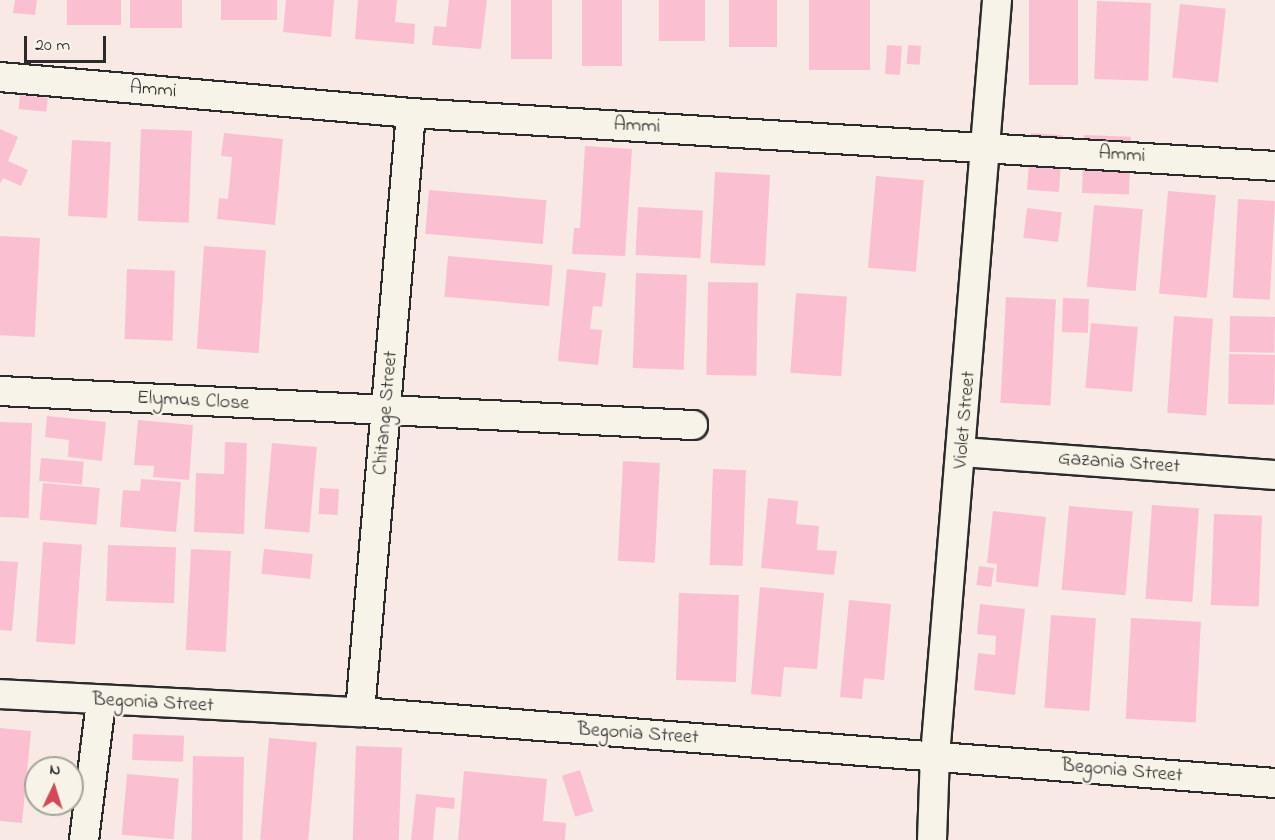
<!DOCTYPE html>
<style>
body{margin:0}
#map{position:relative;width:1275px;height:840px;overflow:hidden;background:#f8e9e4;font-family:"Indie Flower",sans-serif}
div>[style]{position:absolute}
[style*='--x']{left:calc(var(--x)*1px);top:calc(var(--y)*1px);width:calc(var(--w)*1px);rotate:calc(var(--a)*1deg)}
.building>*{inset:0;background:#fac0d2;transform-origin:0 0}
.roads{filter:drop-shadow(2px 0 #2b2b2b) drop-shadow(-2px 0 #2b2b2b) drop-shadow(0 2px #2b2b2b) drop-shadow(0 -2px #2b2b2b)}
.minor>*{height:28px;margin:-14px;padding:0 14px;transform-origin:14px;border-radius:14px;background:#f7f3e8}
span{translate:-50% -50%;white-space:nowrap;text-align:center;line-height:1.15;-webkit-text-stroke:5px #f7f3e8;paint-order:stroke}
.street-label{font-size:20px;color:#2b2b2b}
.north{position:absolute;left:24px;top:756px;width:60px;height:60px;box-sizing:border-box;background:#f7f3e8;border:2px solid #a5a39c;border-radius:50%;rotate:4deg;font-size:16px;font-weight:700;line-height:24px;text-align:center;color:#2b2b2b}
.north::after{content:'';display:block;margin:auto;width:21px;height:27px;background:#d1495b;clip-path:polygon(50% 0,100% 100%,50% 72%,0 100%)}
.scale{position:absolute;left:24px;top:36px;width:82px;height:27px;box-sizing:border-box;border:3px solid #2b2b2b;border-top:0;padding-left:8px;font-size:18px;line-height:21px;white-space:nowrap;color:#2b2b2b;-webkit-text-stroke:4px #f7f3e8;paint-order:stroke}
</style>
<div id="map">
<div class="building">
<div style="clip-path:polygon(15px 0,37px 0,35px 15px,13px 13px)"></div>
<div style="left:67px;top:0;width:54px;height:25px"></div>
<div style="left:130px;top:0;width:52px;height:28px"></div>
<div style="left:221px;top:0;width:56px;height:20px"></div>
<div style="clip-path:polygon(286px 0,334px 0,331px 37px,283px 32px)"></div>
<div style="clip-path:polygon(358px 0,397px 0,395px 22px,415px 24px,414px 44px,355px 39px)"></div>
<div style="clip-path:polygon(449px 0,487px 0,481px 49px,432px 45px,434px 26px,446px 27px)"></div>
<div style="left:511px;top:0;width:41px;height:59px"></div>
<div style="left:582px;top:0;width:40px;height:66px"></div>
<div style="left:659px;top:0;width:46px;height:41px"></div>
<div style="left:729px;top:0;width:48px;height:47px"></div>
<div style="left:809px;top:0;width:61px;height:70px"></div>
<div style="left:1029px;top:0;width:49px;height:85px"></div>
<div style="left:1097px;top:1px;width:54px;height:78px;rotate:2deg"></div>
<div style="left:1180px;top:4px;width:46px;height:74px;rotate:6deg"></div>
<div style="left:887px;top:45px;width:15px;height:29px;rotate:4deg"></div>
<div style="left:908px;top:45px;width:13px;height:19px;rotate:4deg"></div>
<div style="left:20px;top:95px;width:28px;height:14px;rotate:6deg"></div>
<div style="clip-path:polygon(0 129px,18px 137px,8px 161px,28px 170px,21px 186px,3px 178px,0 184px)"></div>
<div style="left:141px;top:129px;width:51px;height:92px;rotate:2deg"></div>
<div style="clip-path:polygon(224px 133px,283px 139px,275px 225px,217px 219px,219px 198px,228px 199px,232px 157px,221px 156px)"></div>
<div style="left:1031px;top:133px;width:32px;height:57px;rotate:4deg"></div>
<div style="left:1084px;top:135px;width:47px;height:58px;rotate:2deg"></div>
<div style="left:72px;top:140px;width:39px;height:76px;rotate:3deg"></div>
<div style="clip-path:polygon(585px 146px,632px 149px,625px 256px,572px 254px,574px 228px,580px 228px)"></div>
<div style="left:715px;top:172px;width:55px;height:91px;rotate:3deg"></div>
<div style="left:876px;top:176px;width:48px;height:92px;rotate:5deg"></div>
<div style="left:429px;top:190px;width:118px;height:44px;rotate:5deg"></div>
<div style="left:1168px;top:191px;width:48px;height:103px;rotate:5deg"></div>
<div style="left:1238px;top:199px;width:37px;height:99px;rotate:3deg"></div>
<div style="left:1094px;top:205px;width:49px;height:82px;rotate:5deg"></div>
<div style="left:638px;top:207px;width:65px;height:48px;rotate:3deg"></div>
<div style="left:1027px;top:208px;width:35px;height:30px;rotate:7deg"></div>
<div style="left:0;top:236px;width:40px;height:99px;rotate:3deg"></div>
<div style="left:204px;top:246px;width:62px;height:103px;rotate:4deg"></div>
<div style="left:448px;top:256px;width:105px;height:41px;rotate:5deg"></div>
<div style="left:127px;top:269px;width:48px;height:70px;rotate:2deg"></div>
<div style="clip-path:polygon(567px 269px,606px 273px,602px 307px,593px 306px,590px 329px,602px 330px,598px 365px,558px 361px)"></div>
<div style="left:636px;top:273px;width:51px;height:95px;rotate:2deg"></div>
<div style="left:708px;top:282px;width:50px;height:93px;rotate:1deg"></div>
<div style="left:796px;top:293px;width:51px;height:80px;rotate:4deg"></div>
<div style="left:1006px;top:297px;width:50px;height:106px;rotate:3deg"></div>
<div style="left:1063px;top:298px;width:26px;height:34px;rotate:2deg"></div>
<div style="left:1174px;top:316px;width:39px;height:97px;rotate:4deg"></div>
<div style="left:1230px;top:316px;width:45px;height:36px;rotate:1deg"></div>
<div style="left:1091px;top:323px;width:47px;height:65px;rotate:5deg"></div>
<div style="left:1229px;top:354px;width:46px;height:50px;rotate:1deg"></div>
<div style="clip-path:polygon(47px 416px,106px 422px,102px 461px,68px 457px,69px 440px,45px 437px)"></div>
<div style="clip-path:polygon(138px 420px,193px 425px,189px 480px,153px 477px,154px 466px,134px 465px)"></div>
<div style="left:0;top:422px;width:32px;height:95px;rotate:2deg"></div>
<div style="clip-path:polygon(225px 442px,247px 443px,244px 534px,194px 532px,196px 473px,224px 474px)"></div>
<div style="left:272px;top:443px;width:45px;height:86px;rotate:5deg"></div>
<div style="left:41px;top:458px;width:43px;height:23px;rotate:5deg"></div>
<div style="left:623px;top:461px;width:37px;height:100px;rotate:3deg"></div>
<div style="left:713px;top:469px;width:33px;height:96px;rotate:2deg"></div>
<div style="clip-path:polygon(141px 479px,181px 482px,176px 532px,120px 527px,123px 490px,140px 491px)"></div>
<div style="left:43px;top:483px;width:57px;height:37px;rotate:5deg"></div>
<div style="left:320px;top:488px;width:19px;height:26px;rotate:3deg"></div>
<div style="clip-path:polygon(768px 498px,798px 501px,796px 524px,819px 526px,817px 550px,837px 551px,834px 575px,761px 568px)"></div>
<div style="left:1152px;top:505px;width:47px;height:94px;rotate:4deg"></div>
<div style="left:1069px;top:506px;width:64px;height:84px;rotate:5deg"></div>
<div style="clip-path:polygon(993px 511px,1046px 517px,1038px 587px,996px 582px,997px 564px,987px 563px)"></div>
<div style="left:1214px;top:514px;width:48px;height:91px;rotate:2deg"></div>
<div style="left:43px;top:542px;width:39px;height:100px;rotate:4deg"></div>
<div style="left:108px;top:545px;width:68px;height:56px;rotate:2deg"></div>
<div style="left:191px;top:549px;width:40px;height:101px;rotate:3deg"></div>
<div style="left:264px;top:549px;width:49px;height:25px;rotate:6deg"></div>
<div style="clip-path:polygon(0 561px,18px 562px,12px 631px,0 630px)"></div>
<div style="left:979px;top:566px;width:15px;height:19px;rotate:8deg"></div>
<div style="clip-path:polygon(760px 587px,824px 593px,817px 669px,784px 667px,781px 697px,751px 694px)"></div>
<div style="left:679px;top:593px;width:60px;height:87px;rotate:2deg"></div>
<div style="clip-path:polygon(849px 600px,891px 604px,884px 680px,864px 678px,862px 699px,840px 697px)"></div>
<div style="clip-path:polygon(980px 604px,1025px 609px,1015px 695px,974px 690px,978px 653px,995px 655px,996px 636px,977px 634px)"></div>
<div style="left:1051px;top:615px;width:45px;height:93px;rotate:4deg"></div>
<div style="left:1131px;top:618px;width:70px;height:101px;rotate:3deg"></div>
<div style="clip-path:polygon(0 728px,31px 731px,22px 823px,0 821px)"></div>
<div style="left:133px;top:734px;width:51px;height:26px;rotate:2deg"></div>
<div style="left:269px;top:738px;width:48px;height:102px;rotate:5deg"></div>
<div style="left:356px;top:746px;width:46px;height:94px;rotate:2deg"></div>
<div style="left:193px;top:756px;width:51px;height:84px;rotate:1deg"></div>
<div style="left:580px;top:770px;width:43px;height:19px;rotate:72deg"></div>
<div style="clip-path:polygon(464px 771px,547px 779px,543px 821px,566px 823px,565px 840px,458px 840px)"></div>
<div style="left:127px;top:774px;width:52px;height:61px;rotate:5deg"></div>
<div style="clip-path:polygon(416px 794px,455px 798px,454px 809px,436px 807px,433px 840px,411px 840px)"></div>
</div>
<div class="roads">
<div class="minor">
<div style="--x:0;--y:77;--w:413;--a:5"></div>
<div style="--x:411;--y:113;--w:866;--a:3.51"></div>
<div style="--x:0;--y:391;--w:694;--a:2.81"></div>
<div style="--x:962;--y:452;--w:314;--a:4.2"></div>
<div style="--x:0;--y:694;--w:360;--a:2.9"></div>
<div style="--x:360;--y:712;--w:918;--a:4.44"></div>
<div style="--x:360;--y:712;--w:601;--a:-85.13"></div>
<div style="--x:84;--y:840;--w:140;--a:-83"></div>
<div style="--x:932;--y:840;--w:84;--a:-88"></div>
<div style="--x:935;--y:756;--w:759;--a:-85.31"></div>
</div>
</div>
<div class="street-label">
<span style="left:153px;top:90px;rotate:5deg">Ammi</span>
<span style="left:637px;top:126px;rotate:3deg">Ammi</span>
<span style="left:1122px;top:155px;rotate:4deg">Ammi</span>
<span style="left:193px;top:401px;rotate:3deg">Elymus Close</span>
<span style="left:386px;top:413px;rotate:-85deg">Chitange Street</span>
<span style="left:965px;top:420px;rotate:-85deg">Violet Street</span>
<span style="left:1119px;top:463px;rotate:4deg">Gazania Street</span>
<span style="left:153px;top:703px;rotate:3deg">Begonia Street</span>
<span style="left:638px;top:734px;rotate:4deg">Begonia Street</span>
<span style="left:1122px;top:771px;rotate:5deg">Begonia Street</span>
</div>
<div class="north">N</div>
<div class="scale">20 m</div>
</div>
